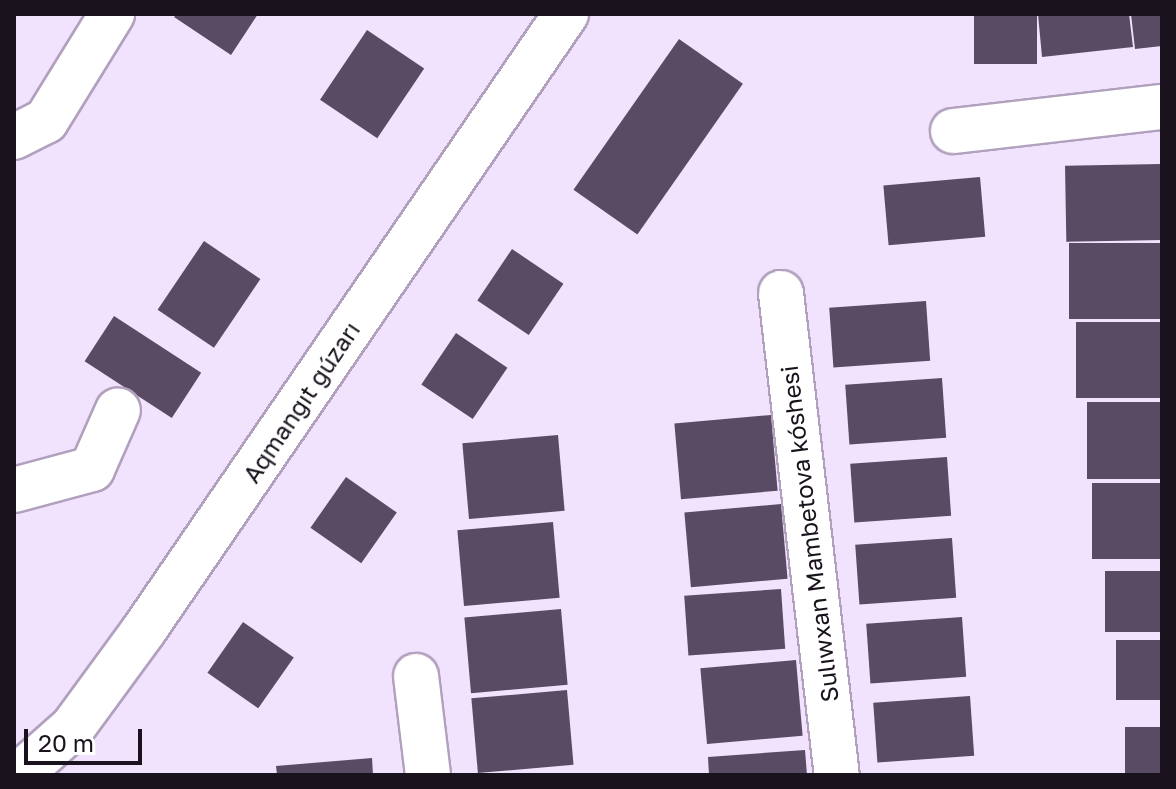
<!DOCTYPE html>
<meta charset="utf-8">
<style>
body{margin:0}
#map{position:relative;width:1176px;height:789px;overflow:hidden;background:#f1e3fd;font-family:"Golos Text",sans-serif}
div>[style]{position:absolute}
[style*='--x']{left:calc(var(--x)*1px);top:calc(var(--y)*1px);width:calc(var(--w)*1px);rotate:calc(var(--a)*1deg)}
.building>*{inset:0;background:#5a4b65;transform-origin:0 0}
.roads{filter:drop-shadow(2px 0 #b1a0be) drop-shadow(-2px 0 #b1a0be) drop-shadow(0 2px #b1a0be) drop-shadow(0 -2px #b1a0be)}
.minor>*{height:44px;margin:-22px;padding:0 22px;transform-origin:22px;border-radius:22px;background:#fff}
span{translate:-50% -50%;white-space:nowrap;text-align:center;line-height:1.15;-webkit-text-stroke:8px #fff;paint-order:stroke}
.street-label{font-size:24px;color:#1a131e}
.frame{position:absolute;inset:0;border:16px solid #1a131e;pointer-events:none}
.scale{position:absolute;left:24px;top:729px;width:118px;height:36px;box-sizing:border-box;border:4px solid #1a131e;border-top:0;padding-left:10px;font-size:24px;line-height:28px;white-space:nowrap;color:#1a131e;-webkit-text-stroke:6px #fff;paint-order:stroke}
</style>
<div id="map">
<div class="building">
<div style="clip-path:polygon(177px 14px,258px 14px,231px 55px,174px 17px)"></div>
<div style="left:974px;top:14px;width:63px;height:50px"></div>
<div style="clip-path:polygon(1038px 14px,1129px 14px,1133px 47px,1042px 57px)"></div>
<div style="clip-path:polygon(1131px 14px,1162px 14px,1162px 46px,1135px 49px)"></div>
<div style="left:367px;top:30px;width:69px;height:84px;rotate:34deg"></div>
<div style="left:679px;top:39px;width:78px;height:184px;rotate:35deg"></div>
<div style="left:1161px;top:164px;width:76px;height:96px;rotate:89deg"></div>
<div style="left:980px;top:177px;width:60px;height:97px;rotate:85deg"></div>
<div style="left:204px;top:241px;width:68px;height:83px;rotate:34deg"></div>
<div style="left:1162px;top:243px;width:76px;height:93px;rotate:90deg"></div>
<div style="left:512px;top:249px;width:62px;height:62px;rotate:34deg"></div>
<div style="left:926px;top:301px;width:60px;height:97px;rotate:86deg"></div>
<div style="left:114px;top:316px;width:104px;height:54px;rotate:33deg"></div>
<div style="left:1162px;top:322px;width:76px;height:86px;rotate:90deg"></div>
<div style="left:456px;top:333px;width:62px;height:62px;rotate:34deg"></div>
<div style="left:942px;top:378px;width:60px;height:97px;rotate:86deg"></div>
<div style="left:1162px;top:402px;width:77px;height:75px;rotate:90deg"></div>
<div style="left:771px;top:415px;width:76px;height:97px;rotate:85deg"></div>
<div style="left:558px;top:435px;width:76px;height:96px;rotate:85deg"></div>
<div style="left:947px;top:457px;width:59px;height:97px;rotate:86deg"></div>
<div style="left:346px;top:477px;width:62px;height:62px;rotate:35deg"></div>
<div style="left:1162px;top:483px;width:76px;height:70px;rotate:90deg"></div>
<div style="left:781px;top:504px;width:75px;height:97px;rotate:85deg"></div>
<div style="left:553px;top:522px;width:76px;height:96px;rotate:85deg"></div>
<div style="left:952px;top:538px;width:60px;height:97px;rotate:86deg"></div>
<div style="left:1162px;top:571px;width:61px;height:57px;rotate:90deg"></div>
<div style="left:781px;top:589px;width:60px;height:97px;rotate:86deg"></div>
<div style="left:561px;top:609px;width:76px;height:97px;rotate:85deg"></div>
<div style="left:962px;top:617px;width:60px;height:96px;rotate:86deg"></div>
<div style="left:243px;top:622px;width:62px;height:62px;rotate:35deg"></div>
<div style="left:1162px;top:640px;width:60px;height:46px;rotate:90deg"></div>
<div style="left:796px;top:660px;width:76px;height:96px;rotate:85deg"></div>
<div style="left:567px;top:690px;width:75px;height:96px;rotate:85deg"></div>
<div style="left:970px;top:696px;width:60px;height:97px;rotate:86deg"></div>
<div style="left:1162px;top:727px;width:48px;height:37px;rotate:90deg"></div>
<div style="clip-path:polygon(805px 750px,807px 775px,709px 775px,708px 757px)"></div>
<div style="clip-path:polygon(372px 758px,373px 775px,277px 775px,276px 766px)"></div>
</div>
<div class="roads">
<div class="minor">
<div style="--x:953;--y:131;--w:210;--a:-6.6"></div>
<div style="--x:14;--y:137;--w:36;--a:-27"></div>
<div style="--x:46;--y:121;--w:126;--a:-58.3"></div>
<div style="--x:781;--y:293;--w:485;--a:83.4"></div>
<div style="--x:14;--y:490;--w:81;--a:-15.1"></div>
<div style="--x:92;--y:469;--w:64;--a:-66.2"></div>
<div style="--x:416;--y:676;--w:100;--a:83.1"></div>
<div style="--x:19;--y:775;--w:72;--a:-41.6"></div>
<div style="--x:73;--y:727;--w:120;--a:-53.8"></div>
<div style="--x:144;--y:630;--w:747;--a:-55.59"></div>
</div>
</div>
<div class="street-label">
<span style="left:301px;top:402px;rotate:-56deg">Aqmangıt gúzarı</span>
<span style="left:809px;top:534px;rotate:-97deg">Sulıwxan Mambetova kóshesi</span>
</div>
<div class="frame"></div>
<div class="scale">20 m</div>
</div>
